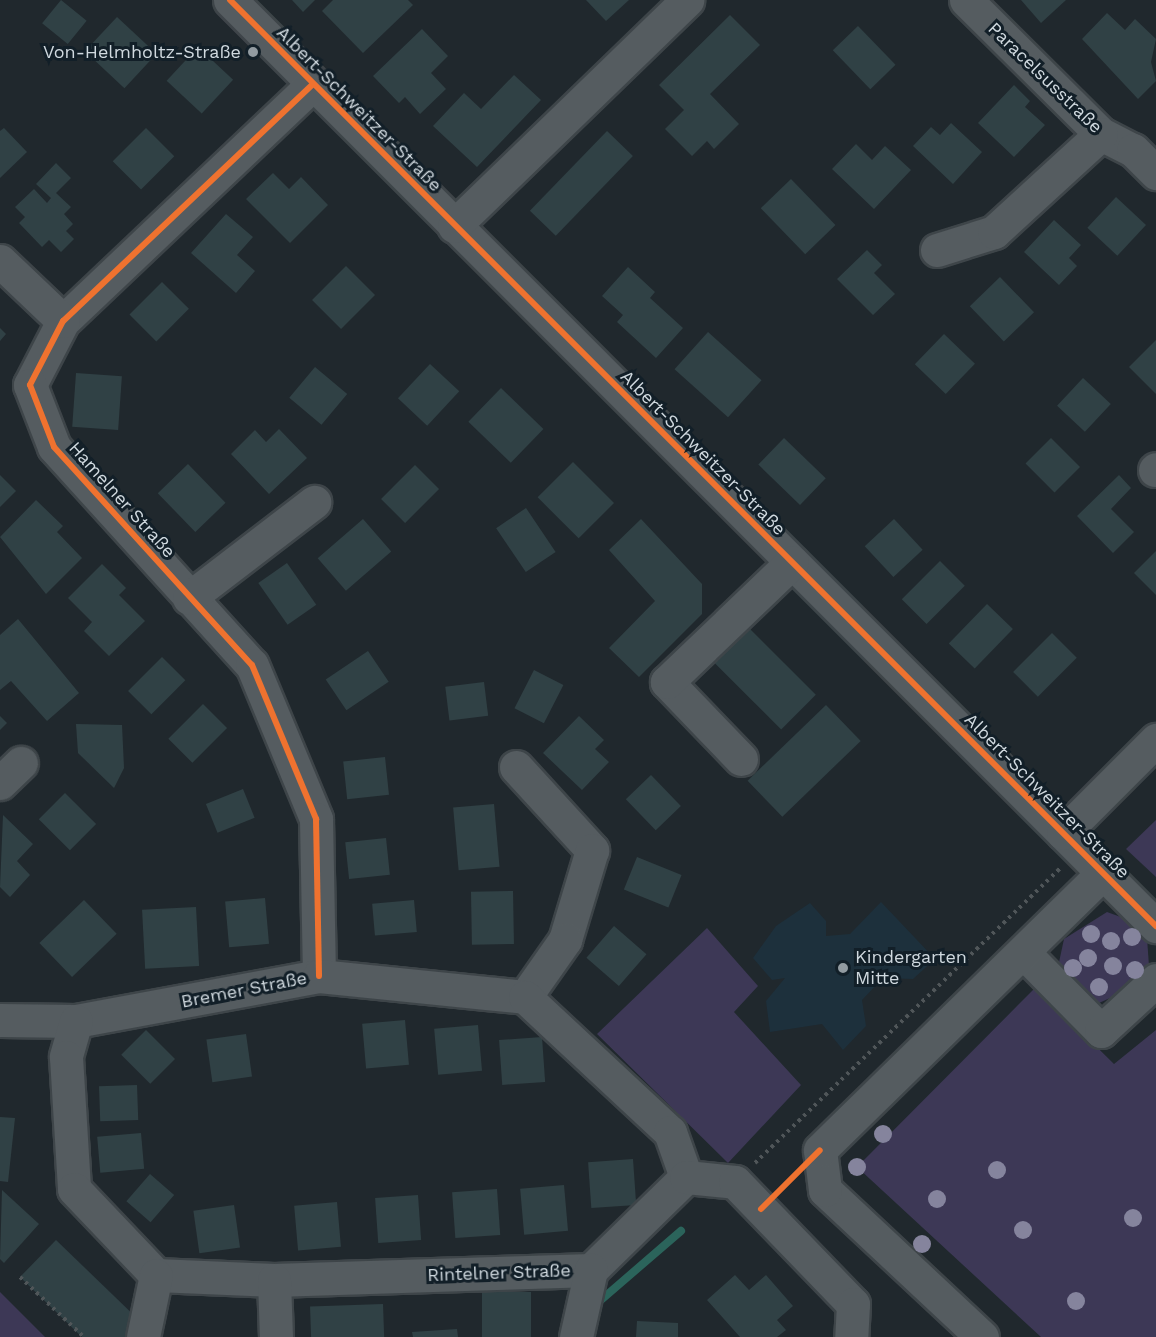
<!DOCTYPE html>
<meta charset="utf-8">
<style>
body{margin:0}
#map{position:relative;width:1156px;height:1337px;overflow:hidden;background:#20282d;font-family:"Work Sans",sans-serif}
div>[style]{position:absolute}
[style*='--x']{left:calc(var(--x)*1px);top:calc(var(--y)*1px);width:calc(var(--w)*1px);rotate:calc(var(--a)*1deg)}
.built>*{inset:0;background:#1d303c}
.green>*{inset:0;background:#3d3856}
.stream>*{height:8px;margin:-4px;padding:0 4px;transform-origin:4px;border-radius:4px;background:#2b645b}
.building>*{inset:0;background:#304145;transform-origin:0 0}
.path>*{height:4px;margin-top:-2px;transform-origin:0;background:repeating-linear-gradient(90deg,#505659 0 3px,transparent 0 7.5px)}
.roads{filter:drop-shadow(2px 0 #3e4549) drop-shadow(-2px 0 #3e4549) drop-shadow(0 2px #3e4549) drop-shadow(0 -2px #3e4549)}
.minor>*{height:33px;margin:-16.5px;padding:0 16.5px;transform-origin:16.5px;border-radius:16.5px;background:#555c60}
.cycleway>*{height:6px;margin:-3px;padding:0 3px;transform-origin:3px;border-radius:3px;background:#ef722f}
.trees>*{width:18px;height:18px;margin:-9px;border-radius:50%;background:#85849d}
.dots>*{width:16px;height:16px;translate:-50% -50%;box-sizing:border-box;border:3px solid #121f28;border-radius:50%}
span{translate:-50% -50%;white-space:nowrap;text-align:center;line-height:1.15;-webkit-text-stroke:6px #121f28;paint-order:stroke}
.poi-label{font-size:18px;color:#d0d9df}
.right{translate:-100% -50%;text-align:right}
.left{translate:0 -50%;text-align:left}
.street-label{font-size:18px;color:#d0d9df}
</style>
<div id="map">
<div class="built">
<div style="clip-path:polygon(881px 902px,935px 959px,913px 979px,883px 978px,862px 1000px,866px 1026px,843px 1050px,822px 1024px,770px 1032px,766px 1001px,785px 978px,772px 980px,753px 958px,776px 926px,810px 903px,826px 921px,826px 936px,850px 934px)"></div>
</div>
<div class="green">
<div style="clip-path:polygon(1156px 820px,1156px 877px,1126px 849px)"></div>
<div style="clip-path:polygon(1107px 912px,1129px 920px,1147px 938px,1149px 966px,1130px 989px,1099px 1003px,1072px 994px,1058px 967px,1064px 939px)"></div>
<div style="clip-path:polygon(707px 928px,758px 986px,734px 1012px,801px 1085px,728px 1163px,597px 1034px)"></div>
<div style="clip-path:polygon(1036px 987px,1114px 1064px,1156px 1030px,1156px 1337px,1041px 1337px,857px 1167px)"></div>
<div style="clip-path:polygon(0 1292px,45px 1337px,0 1337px)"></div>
</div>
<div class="stream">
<div style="--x:594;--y:1306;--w:115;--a:-40.8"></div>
</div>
<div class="building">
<div style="left:61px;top:0;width:33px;height:30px;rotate:39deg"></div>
<div style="clip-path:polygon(292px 0,315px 0,303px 12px)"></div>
<div style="clip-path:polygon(333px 0,408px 0,413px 5px,363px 53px,322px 11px)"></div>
<div style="clip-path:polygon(586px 0,629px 0,606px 21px)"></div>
<div style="clip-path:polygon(1021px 0,1066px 0,1041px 23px)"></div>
<div style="clip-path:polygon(1107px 13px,1125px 30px,1135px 19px,1156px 39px,1151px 62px,1156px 81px,1138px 99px,1082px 39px)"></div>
<div style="clip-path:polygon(730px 15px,760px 45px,710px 94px,739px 124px,714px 149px,707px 141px,692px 156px,665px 129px,684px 110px,659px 85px)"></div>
<div style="left:117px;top:17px;width:54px;height:47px;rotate:43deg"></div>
<div style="left:858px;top:26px;width:54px;height:35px;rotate:46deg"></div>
<div style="clip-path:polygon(422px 29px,448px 56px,431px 73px,446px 89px,420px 114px,405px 97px,399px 103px,373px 76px)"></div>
<div style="left:198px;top:47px;width:48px;height:46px;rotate:43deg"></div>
<div style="clip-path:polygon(514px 75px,541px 100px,477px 167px,433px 126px,464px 93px,481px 109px)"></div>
<div style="clip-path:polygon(1014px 85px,1030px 101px,1025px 107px,1045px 125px,1014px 157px,978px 123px)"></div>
<div style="clip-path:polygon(951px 123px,982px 152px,953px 184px,913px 146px,931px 127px,940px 135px)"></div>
<div style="clip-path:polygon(4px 128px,27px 152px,0 178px,0 131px)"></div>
<div style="left:146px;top:128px;width:40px;height:47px;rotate:45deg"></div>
<div style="left:607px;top:131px;width:36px;height:111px;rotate:44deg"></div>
<div style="clip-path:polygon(856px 144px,872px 160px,885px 146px,911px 170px,874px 209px,832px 169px)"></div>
<div style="clip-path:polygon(56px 163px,71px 178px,56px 193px,71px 207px,64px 214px,73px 224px,66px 231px,74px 239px,61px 252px,49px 240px,42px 247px,19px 223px,25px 217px,15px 207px,34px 189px,47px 203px,51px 198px,36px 184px)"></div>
<div style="clip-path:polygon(273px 173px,289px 189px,301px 177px,328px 205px,290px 243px,246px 199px)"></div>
<div style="left:791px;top:179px;width:64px;height:42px;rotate:46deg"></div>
<div style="left:1116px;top:197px;width:41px;height:42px;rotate:43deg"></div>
<div style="clip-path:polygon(226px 214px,253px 237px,237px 255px,255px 271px,236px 293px,191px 253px)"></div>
<div style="clip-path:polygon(1054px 220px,1081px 245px,1069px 258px,1077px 266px,1059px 285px,1024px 252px)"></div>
<div style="clip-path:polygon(867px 250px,882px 265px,874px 273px,895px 294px,873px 315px,837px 279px)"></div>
<div style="left:346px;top:266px;width:41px;height:48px;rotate:45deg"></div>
<div style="clip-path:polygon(628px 267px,655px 292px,650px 298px,683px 328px,656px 358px,617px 322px,623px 315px,602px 296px)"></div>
<div style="left:1000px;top:277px;width:49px;height:42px;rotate:46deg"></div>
<div style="left:162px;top:282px;width:38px;height:46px;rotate:45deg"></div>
<div style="clip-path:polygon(0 328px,6px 334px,0 341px)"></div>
<div style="left:708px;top:332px;width:72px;height:50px;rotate:42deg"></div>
<div style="left:944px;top:334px;width:43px;height:42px;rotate:44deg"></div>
<div style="clip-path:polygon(1156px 340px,1156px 394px,1129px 367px)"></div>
<div style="left:430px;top:364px;width:40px;height:47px;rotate:43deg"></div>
<div style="left:315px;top:367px;width:42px;height:40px;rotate:40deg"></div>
<div style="left:76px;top:373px;width:46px;height:54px;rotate:4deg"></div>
<div style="left:1083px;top:378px;width:38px;height:38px;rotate:43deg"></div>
<div style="left:501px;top:388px;width:59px;height:47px;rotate:44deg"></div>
<div style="clip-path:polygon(279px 429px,307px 458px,269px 494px,231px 454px,255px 430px,266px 442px)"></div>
<div style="left:784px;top:438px;width:58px;height:37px;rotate:44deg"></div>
<div style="left:1051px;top:438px;width:41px;height:36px;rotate:45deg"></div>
<div style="left:573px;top:462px;width:58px;height:50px;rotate:45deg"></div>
<div style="left:188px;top:464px;width:54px;height:42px;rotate:46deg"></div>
<div style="left:415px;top:465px;width:34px;height:48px;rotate:45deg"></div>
<div style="clip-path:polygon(0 475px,16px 491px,0 507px)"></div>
<div style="clip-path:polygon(1119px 475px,1131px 488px,1111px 509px,1134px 532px,1113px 553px,1077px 516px)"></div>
<div style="clip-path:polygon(36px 500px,63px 526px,57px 532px,82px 558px,46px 594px,0 537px)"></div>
<div style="left:526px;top:508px;width:53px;height:36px;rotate:56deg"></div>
<div style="left:363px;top:519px;width:43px;height:60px;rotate:49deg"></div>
<div style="clip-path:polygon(641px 519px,702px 584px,702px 614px,639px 677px,609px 648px,655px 601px,609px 550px)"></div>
<div style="left:894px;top:519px;width:42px;height:40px;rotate:47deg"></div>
<div style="clip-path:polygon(1156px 551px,1156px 595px,1134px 573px)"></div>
<div style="left:940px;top:561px;width:35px;height:54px;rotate:45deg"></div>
<div style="left:287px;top:563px;width:51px;height:35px;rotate:55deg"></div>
<div style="clip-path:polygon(102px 564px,126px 588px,119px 595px,145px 621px,109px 656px,84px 631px,92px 622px,68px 598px)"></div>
<div style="left:987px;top:604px;width:36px;height:55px;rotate:44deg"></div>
<div style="clip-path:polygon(18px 619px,79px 693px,47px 721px,11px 681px,0 690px,0 635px)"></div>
<div style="left:743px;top:622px;width:103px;height:49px;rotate:45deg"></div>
<div style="left:1052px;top:633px;width:35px;height:55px;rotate:45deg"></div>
<div style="left:368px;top:651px;width:37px;height:51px;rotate:56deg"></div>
<div style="left:162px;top:657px;width:33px;height:48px;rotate:45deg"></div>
<div style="left:534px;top:670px;width:33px;height:43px;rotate:27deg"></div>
<div style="left:484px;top:682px;width:34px;height:39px;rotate:83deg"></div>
<div style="left:203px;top:704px;width:34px;height:49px;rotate:45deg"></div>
<div style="left:826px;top:705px;width:50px;height:109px;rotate:46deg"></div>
<div style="clip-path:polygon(0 716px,7px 723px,0 730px)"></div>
<div style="clip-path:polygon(579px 716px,604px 740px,595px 749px,609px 762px,582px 790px,543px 753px)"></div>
<div style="clip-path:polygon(76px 724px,122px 725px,124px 768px,114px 788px,78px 753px)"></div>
<div style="left:385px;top:757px;width:38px;height:42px;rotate:84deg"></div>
<div style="left:651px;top:775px;width:43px;height:35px;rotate:46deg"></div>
<div style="left:243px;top:789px;width:31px;height:40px;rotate:68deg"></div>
<div style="left:65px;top:793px;width:44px;height:37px;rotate:45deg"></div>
<div style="left:494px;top:804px;width:63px;height:41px;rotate:85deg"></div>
<div style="clip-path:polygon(3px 815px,33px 844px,17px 861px,30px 875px,10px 897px,0 887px)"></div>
<div style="left:386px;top:838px;width:37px;height:41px;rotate:84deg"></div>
<div style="left:637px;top:857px;width:48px;height:35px;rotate:22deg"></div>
<div style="left:513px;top:891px;width:53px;height:42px;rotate:89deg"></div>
<div style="left:265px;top:898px;width:46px;height:40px;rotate:85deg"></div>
<div style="left:84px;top:900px;width:47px;height:62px;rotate:46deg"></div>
<div style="left:414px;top:900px;width:32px;height:42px;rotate:85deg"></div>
<div style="left:196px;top:907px;width:59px;height:54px;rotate:87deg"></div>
<div style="left:614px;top:926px;width:43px;height:42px;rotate:41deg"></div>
<div style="left:405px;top:1020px;width:45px;height:43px;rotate:85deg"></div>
<div style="left:478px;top:1025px;width:46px;height:44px;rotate:85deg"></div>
<div style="left:146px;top:1030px;width:41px;height:35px;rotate:45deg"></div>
<div style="left:246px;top:1034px;width:43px;height:40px;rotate:82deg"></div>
<div style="left:542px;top:1037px;width:45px;height:43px;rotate:86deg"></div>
<div style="left:137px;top:1085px;width:35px;height:38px;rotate:88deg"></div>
<div style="clip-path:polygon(0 1117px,15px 1118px,8px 1182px,0 1181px)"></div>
<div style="left:141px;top:1133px;width:36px;height:44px;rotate:85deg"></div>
<div style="left:633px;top:1159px;width:46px;height:45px;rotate:86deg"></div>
<div style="left:150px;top:1174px;width:32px;height:36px;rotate:41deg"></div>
<div style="left:564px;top:1185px;width:46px;height:44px;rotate:85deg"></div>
<div style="left:497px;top:1189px;width:46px;height:45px;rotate:86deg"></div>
<div style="clip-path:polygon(2px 1190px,39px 1224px,4px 1263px,0 1259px)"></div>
<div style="left:418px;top:1195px;width:45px;height:43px;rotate:86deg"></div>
<div style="left:337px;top:1202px;width:45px;height:43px;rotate:85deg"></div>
<div style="left:234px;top:1205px;width:43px;height:41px;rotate:82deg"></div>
<div style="clip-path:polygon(56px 1240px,142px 1323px,128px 1337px,82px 1337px,20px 1277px)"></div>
<div style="clip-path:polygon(735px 1275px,749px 1290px,766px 1275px,793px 1306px,777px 1320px,786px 1330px,777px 1337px,740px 1337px,707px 1300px)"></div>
<div style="left:482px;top:1292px;width:49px;height:45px"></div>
<div style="left:383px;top:1304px;width:33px;height:73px;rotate:88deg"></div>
<div style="clip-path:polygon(637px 1321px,678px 1323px,678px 1337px,636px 1337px)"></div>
<div style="clip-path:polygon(457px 1329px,458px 1337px,413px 1337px,412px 1332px)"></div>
</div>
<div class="path">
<div style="--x:755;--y:1163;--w:425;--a:-44"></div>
<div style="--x:20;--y:1277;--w:88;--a:43.2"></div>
</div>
<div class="roads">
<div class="minor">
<div style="--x:230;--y:0;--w:1310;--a:45"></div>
<div style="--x:966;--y:0;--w:190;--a:44.8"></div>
<div style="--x:1101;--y:134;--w:36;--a:27"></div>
<div style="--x:1133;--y:150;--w:33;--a:45"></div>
<div style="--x:313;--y:84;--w:344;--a:136.5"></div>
<div style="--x:63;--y:321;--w:72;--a:117.3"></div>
<div style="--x:30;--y:385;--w:66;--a:68.8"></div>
<div style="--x:54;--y:447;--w:294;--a:47.8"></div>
<div style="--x:252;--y:665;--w:167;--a:67.4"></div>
<div style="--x:316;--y:819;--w:157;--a:88.9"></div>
<div style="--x:454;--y:226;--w:325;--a:-44.1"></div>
<div style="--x:937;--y:250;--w:60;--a:-17.5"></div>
<div style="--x:994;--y:232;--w:145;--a:-42.5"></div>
<div style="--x:0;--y:261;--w:87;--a:43.6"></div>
<div style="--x:1155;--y:470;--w:1;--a:-45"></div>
<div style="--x:189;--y:598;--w:158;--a:-37.5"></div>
<div style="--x:741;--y:759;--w:107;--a:-133.9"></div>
<div style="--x:667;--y:682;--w:173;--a:-43.8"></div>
<div style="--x:516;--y:767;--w:113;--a:47.5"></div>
<div style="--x:592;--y:850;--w:94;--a:106.7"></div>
<div style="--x:565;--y:940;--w:70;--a:125.1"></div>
<div style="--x:0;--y:783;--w:29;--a:-44"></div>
<div style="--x:1063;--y:833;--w:132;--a:-45"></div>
<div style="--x:1023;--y:952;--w:111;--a:45.4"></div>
<div style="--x:1101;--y:1031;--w:75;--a:-42.8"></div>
<div style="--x:0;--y:1020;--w:76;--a:0.8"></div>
<div style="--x:76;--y:1021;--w:247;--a:-10.5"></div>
<div style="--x:319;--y:976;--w:207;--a:5.8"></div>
<div style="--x:525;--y:997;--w:198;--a:43"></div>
<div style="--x:670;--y:1132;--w:48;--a:70.4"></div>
<div style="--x:76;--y:1021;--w:37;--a:106"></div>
<div style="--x:66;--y:1057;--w:132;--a:86.5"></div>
<div style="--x:74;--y:1189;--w:119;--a:46.4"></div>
<div style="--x:156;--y:1275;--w:118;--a:2.4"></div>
<div style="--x:274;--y:1280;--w:317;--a:-1.8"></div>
<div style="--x:591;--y:1270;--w:133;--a:-44.4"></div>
<div style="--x:686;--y:1177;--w:49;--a:5.8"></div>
<div style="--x:735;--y:1182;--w:170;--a:46"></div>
<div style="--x:853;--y:1304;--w:33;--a:93"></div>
<div style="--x:274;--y:1280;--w:57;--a:88"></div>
<div style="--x:143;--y:1337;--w:63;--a:-78.2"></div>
<div style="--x:576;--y:1337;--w:69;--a:-77.4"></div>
<div style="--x:982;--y:1337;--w:215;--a:-136.9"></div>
<div style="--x:825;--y:1190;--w:40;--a:-97.1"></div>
<div style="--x:820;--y:1150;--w:396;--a:-44.4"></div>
</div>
</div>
<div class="cycleway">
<div style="--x:230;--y:0;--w:1310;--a:45"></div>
<div style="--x:313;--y:84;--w:344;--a:136.5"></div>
<div style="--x:63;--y:321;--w:72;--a:117.3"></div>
<div style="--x:30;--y:385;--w:66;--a:68.8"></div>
<div style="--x:54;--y:447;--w:294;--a:47.8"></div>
<div style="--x:252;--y:665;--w:167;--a:67.4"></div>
<div style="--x:316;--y:819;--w:157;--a:88.9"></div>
<div style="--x:761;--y:1209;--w:83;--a:-45"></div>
</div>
<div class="trees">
<div style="left:1091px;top:934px"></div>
<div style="left:1132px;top:937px"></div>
<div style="left:1111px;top:941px"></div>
<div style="left:1088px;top:958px"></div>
<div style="left:1113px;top:966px"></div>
<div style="left:1073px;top:968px"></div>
<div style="left:1135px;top:970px"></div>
<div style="left:1099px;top:987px"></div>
<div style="left:883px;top:1134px"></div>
<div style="left:857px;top:1167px"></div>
<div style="left:997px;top:1170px"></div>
<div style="left:937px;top:1199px"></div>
<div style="left:1133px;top:1218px"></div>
<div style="left:1023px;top:1230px"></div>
<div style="left:922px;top:1244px"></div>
<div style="left:1076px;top:1301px"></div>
</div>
<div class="dots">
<div style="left:253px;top:52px;background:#929ba1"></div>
<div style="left:843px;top:968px;background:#929ba1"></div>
</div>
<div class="poi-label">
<span class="right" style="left:241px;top:52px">Von-Helmholtz-Straße</span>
<span class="left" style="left:855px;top:968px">Kindergarten<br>Mitte</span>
</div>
<div class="street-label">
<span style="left:1045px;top:78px;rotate:44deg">Paracelsusstraße</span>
<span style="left:359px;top:109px;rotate:45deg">Albert-Schweitzer-Straße</span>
<span style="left:703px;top:453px;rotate:45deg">Albert-Schweitzer-Straße</span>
<span style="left:122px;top:500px;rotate:48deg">Hamelner Straße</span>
<span style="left:1047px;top:796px;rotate:45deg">Albert-Schweitzer-Straße</span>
<span style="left:244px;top:990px;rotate:-11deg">Bremer Straße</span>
<span style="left:499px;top:1273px;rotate:-2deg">Rintelner Straße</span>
</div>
</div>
